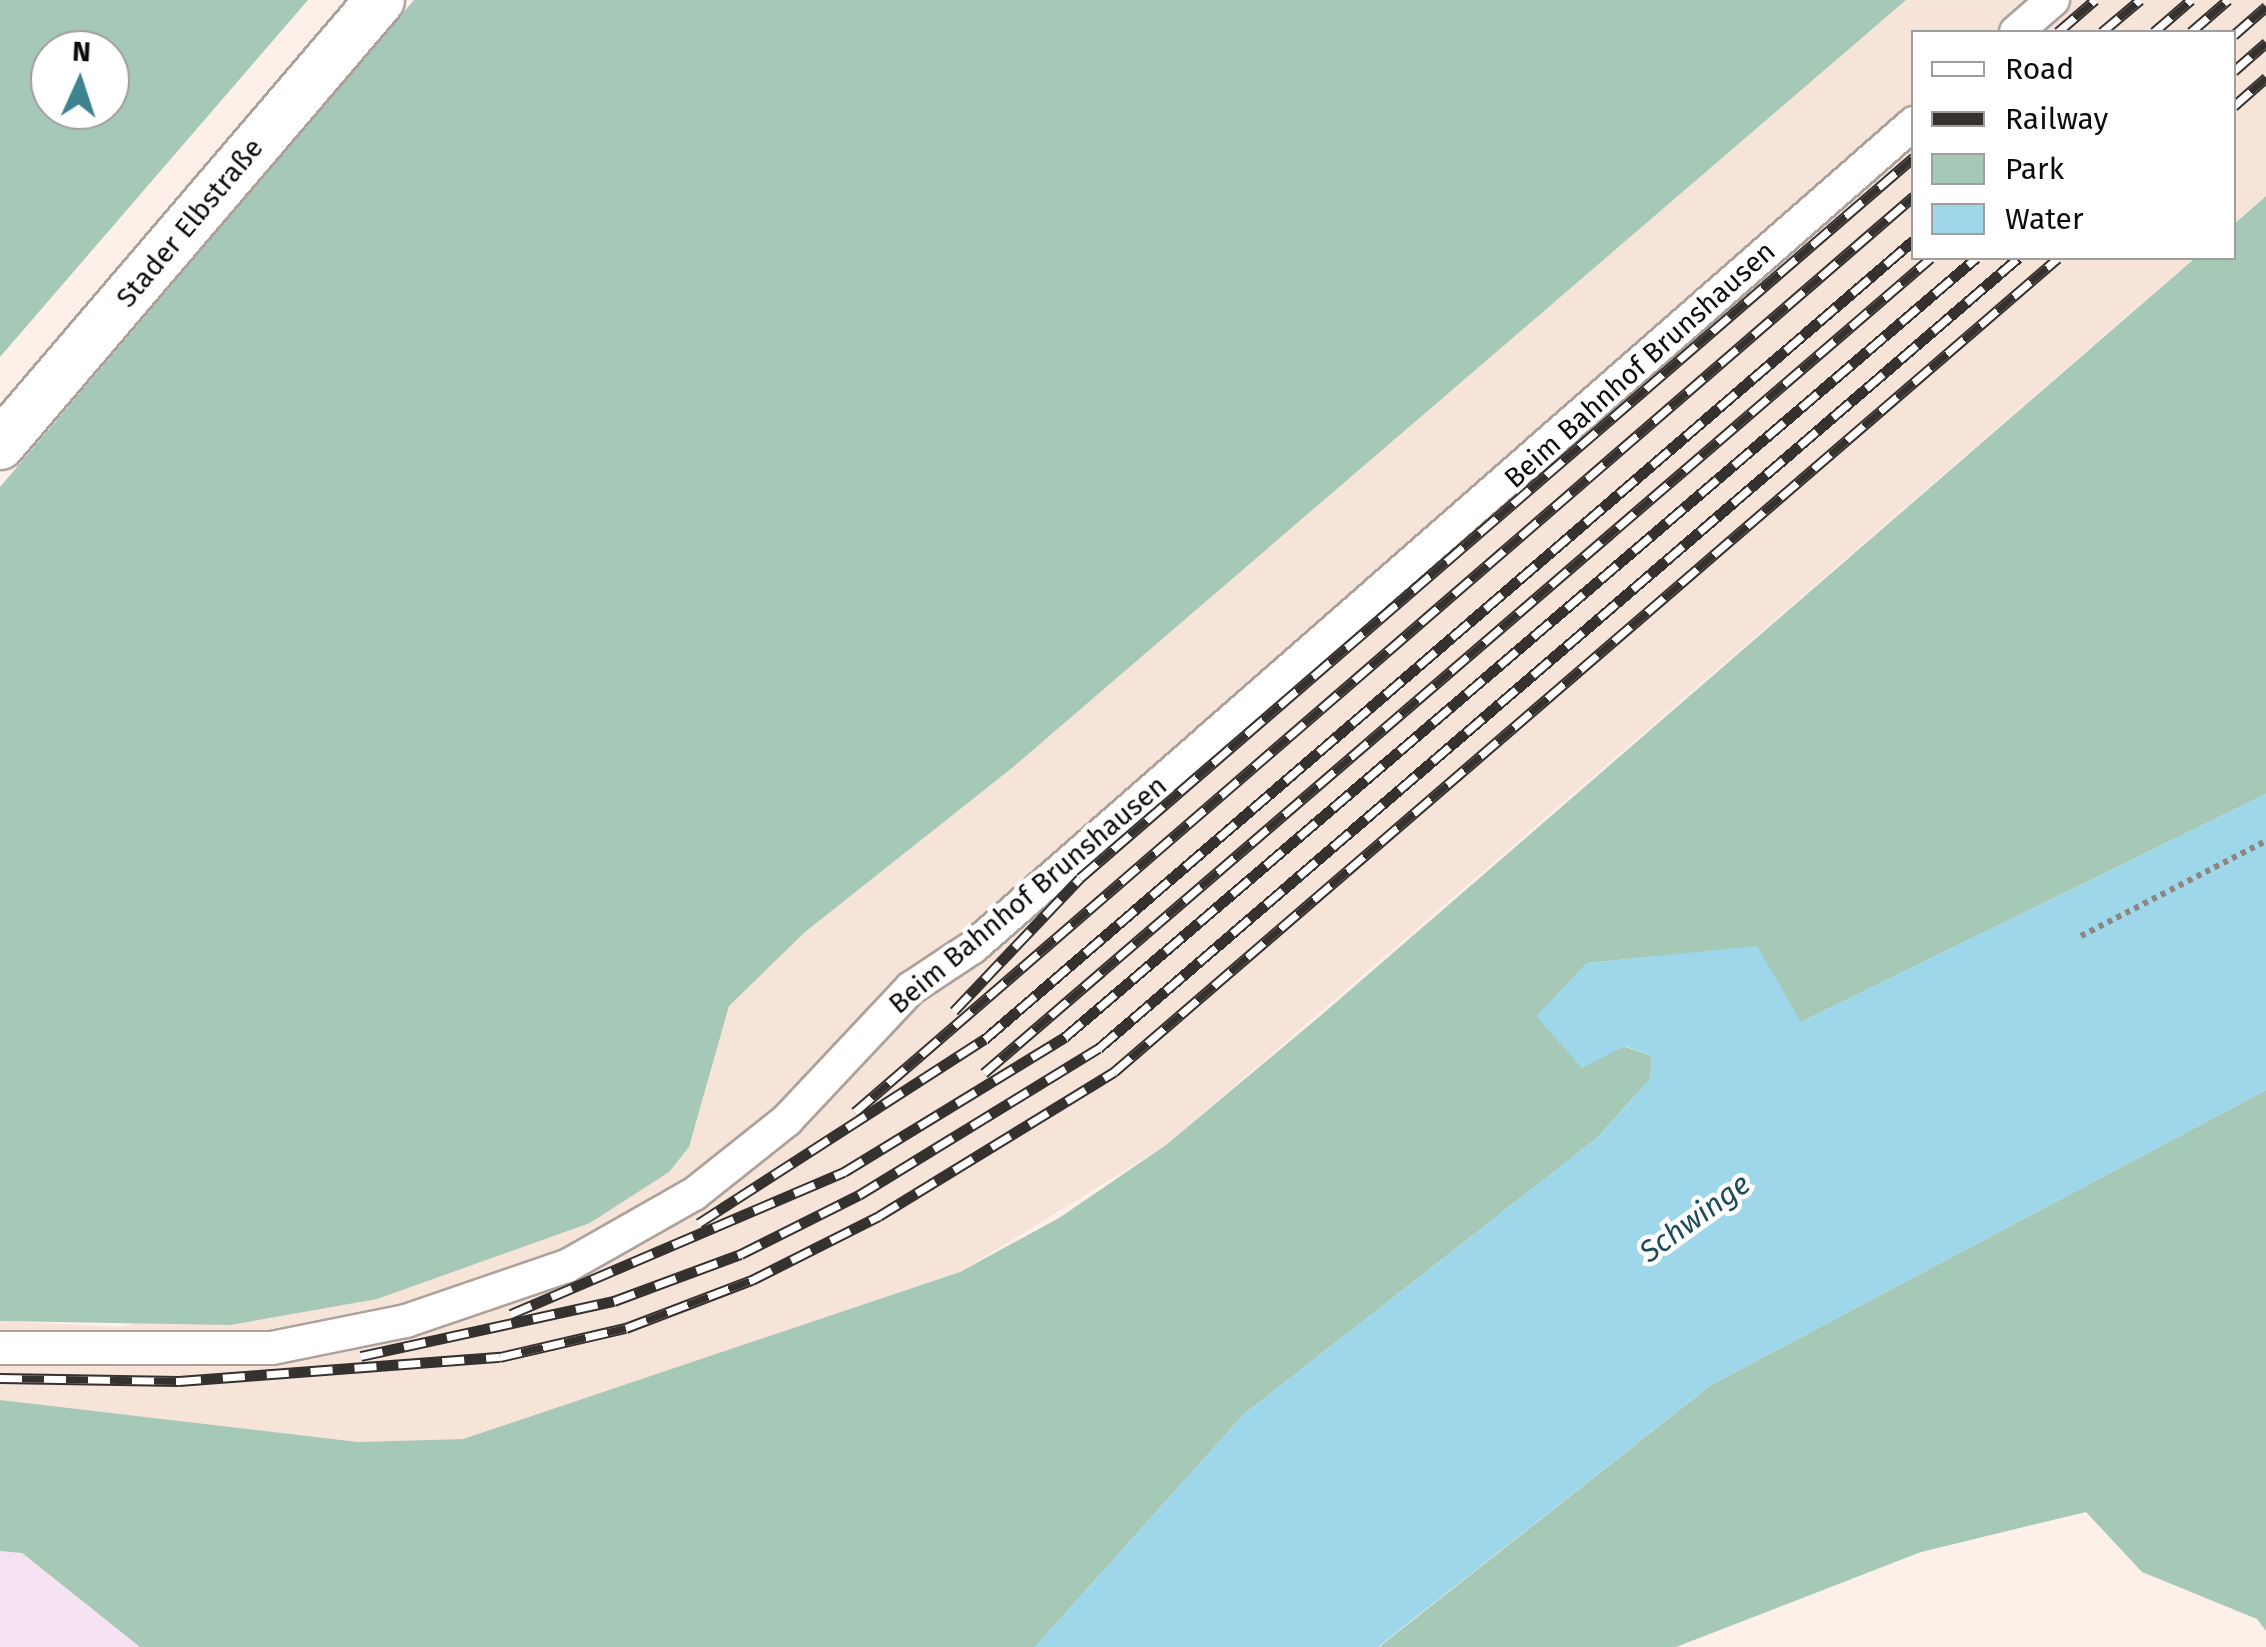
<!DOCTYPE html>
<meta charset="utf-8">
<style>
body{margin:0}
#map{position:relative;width:2266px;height:1647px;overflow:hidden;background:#fcf0e9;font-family:"Fira Sans",sans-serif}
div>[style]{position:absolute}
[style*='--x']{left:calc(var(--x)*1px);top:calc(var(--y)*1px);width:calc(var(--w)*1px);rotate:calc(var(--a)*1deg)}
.industrial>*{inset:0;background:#f5e2f2}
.built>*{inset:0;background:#f6e4d8}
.green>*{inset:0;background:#a6c9b7}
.water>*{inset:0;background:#9ed6ea}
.path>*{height:6px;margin-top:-3px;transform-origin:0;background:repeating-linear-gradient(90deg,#8e8682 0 5px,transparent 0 10px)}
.roads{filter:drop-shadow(2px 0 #aca29b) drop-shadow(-2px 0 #aca29b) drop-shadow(0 2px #aca29b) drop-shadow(0 -2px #aca29b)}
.street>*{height:32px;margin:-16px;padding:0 16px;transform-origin:16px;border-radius:16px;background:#fff}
.secondary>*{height:48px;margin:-24px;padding:0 24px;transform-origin:24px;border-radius:24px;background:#fff}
.rail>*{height:11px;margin-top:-5.5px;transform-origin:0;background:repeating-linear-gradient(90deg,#fff 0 22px,#35312e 0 44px);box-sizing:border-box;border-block:2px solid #35312e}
span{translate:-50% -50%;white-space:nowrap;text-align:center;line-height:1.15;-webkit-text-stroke:9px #fff;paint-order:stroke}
.street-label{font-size:28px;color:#0e0b09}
.water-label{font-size:30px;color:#1c4c5a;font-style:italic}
.legend{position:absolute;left:1911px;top:30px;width:325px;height:230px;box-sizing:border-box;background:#fff;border:2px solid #9f9d9d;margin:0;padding:12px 18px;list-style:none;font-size:30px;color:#0e0b09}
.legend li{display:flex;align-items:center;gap:20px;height:50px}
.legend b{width:50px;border:2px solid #9f9d9d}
.north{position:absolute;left:30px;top:30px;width:100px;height:100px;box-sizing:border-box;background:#fff;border:2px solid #9f9d9d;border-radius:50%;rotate:3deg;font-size:28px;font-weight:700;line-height:40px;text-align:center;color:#0e0b09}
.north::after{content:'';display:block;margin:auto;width:35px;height:45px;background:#3e8490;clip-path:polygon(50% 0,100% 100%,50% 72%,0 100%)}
</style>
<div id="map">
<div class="industrial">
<div style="clip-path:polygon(0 1551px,21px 1553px,140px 1647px,0 1647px)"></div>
</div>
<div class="built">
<div style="clip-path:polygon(1906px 0,2266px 0,2266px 195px,2234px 223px,2234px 32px,1914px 32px,1914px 258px,2194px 258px,1166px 1145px,960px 1272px,463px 1439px,358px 1442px,0 1401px,0 1321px,122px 1327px,689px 1147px,729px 1005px,805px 932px,1012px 768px)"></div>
</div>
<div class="green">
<div style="clip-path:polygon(evenodd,0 0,308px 0,0 357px,0 0,50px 50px,110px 50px,110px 110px,50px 110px,50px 50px)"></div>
<div style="clip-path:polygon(414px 0,1906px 0,1012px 768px,805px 932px,729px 1006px,689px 1147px,669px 1172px,590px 1223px,377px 1299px,230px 1325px,0 1321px,0 487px)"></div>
<div style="clip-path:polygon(2266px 196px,2266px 794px,1801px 1022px,1670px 955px,1587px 963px,1537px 1016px,1652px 1056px,1650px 1079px,1597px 1138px,1243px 1415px,1035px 1647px,140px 1647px,22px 1553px,0 1551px,0 1400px,358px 1442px,463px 1439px,960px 1272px,1059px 1218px,1166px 1145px,1319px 1017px,2195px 258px,2234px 258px,2234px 224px)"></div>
<div style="clip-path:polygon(2266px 1090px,2266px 1631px,2257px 1619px,2142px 1572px,2086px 1512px,1921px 1552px,1676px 1647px,1379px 1647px,1711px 1385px)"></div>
</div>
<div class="water">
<div style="clip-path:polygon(2266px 794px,2266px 1090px,1711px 1385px,1378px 1647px,1035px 1647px,1243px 1415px,1597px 1138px,1650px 1079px,1652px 1056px,1625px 1046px,1582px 1068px,1536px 1016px,1587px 963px,1757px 946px,1801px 1022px)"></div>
</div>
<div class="path">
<div style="--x:2081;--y:936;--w:208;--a:-27.2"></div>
</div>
<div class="roads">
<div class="street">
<div style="--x:2016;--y:32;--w:49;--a:-40.9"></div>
<div style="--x:0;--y:1348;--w:272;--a:0"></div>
<div style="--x:272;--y:1348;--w:137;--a:-11.4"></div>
<div style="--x:406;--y:1321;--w:170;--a:-18.9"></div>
<div style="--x:567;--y:1266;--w:146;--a:-29.6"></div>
<div style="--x:694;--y:1194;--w:119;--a:-38.5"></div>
<div style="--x:787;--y:1120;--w:181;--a:-46.8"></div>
<div style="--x:911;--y:988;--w:74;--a:-33.5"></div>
<div style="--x:973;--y:947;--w:1251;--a:-41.21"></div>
</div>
<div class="secondary">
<div style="--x:0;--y:445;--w:585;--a:-49.5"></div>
</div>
</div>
<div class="rail">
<div style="--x:2058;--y:32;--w:49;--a:-40.9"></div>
<div style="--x:2102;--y:32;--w:50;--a:-40.1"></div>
<div style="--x:2154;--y:32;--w:49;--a:-40.9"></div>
<div style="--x:2191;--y:32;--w:49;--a:-40.9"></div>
<div style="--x:2234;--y:35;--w:43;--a:-41.2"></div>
<div style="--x:2234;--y:71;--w:43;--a:-41.2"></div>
<div style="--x:2234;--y:106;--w:43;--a:-41.2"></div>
<div style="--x:954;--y:1011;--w:183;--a:-46.5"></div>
<div style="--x:1080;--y:878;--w:1102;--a:-40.84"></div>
<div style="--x:984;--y:1073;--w:1249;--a:-40.72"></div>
<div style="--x:855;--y:1112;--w:1400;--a:-40.86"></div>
<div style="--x:699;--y:1223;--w:340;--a:-32.8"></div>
<div style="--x:985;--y:1039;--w:1225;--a:-40.7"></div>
<div style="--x:511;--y:1314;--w:362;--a:-23.1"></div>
<div style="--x:844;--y:1172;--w:259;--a:-31.4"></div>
<div style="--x:1065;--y:1037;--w:1199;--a:-40.53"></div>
<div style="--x:361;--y:1356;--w:259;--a:-12.3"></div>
<div style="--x:614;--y:1301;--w:135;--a:-20.3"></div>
<div style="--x:741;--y:1254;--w:132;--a:-26.6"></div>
<div style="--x:859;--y:1195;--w:281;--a:-31.5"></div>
<div style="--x:1099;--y:1048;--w:1212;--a:-40.68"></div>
<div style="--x:0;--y:1378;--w:179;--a:1"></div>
<div style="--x:179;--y:1381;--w:322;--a:-4.3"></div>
<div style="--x:500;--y:1357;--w:129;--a:-13"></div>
<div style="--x:626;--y:1328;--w:135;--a:-20.9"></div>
<div style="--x:752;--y:1280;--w:142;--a:-26.7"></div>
<div style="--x:879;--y:1216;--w:276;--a:-31.5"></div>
<div style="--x:1114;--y:1072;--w:1246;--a:-40.77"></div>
</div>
<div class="street-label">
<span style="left:190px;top:223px;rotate:-50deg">Stader Elbstraße</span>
<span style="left:1640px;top:365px;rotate:-42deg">Beim Bahnhof Brunshausen</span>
<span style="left:1028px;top:895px;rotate:-40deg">Beim Bahnhof Brunshausen</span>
</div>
<div class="water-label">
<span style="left:1695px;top:1218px;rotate:-36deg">Schwinge</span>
</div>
<ul class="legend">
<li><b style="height:12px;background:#fff"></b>Road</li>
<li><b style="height:12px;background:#35312e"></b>Railway</li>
<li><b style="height:28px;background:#a6c9b7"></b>Park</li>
<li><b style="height:28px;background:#9ed6ea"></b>Water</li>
</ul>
<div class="north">N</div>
</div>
